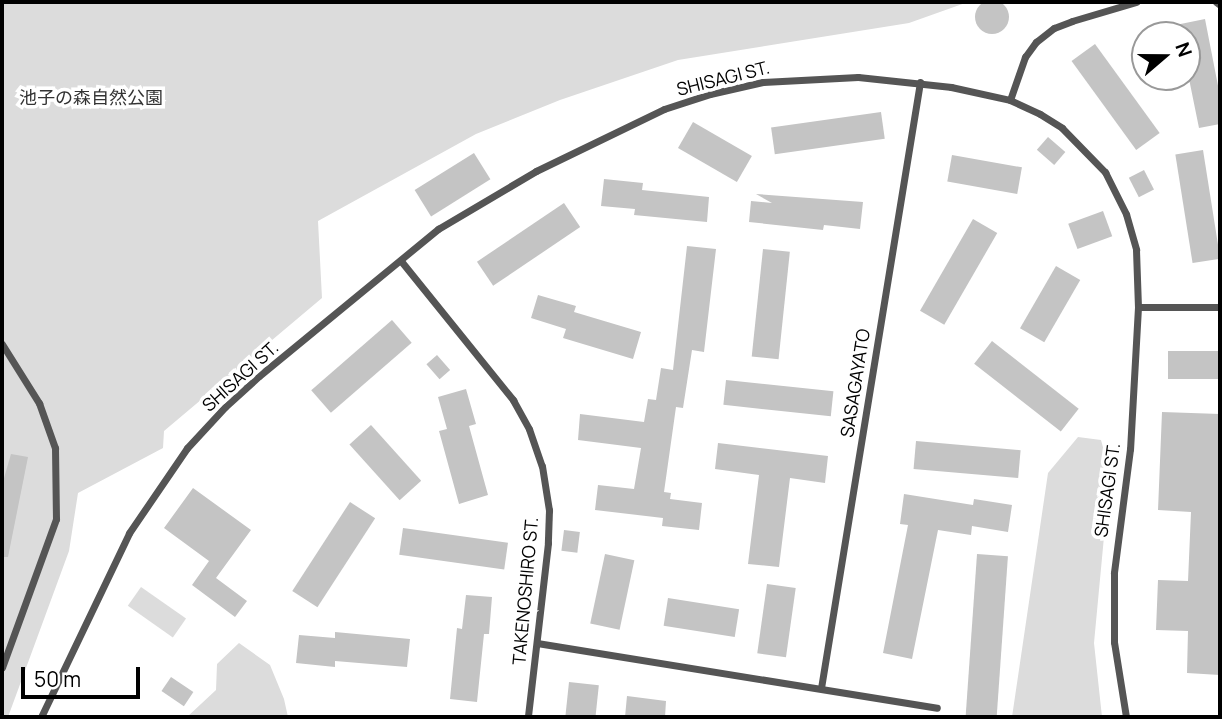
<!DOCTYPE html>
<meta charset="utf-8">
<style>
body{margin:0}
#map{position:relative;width:1222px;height:719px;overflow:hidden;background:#fff;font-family:Manrope,"Noto Sans JP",sans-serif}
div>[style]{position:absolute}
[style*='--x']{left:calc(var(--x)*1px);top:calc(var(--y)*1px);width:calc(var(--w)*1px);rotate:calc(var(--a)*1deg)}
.green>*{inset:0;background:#dcdcdc;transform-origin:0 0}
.building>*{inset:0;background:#c4c4c4;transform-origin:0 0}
.round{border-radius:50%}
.lane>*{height:7px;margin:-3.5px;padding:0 3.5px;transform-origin:3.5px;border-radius:3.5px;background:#555}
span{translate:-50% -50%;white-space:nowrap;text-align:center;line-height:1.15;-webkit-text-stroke:7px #fff;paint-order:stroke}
.street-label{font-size:18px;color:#000}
.park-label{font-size:18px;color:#333}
.frame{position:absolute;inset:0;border:4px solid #000;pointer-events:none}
.north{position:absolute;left:1131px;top:21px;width:70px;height:70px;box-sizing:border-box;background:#fff;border:2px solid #999;border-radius:50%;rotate:70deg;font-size:19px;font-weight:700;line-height:28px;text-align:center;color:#000}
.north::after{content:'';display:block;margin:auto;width:24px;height:32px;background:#000;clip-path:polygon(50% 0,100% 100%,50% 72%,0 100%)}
.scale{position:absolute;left:21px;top:667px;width:119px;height:32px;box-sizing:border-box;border:4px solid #000;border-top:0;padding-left:9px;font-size:21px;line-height:24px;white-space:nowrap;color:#000;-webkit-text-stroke:5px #fff;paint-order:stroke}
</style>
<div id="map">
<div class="green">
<div style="clip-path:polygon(2px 2px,968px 2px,909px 23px,678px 60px,560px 100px,476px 134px,318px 221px,322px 298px,164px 431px,163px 448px,78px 493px,69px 551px,8px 717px,2px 717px)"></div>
<div style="clip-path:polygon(1078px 437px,1101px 440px,1110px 473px,1094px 643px,1102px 717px,1012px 717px,1048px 473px)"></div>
<div style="left:141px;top:587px;width:55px;height:23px;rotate:35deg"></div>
<div style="clip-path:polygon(239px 643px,270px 665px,284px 699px,288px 717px,187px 717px,216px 690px,217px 664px)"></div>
</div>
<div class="building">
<div class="round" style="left:975px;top:0;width:34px;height:34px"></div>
<div style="clip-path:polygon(1205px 19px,1220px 96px,1220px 124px,1199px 128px,1187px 69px,1187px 35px,1157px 35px,1156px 29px)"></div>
<div style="left:1095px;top:44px;width:110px;height:29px;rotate:54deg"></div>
<div style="left:881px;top:112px;width:27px;height:111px;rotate:82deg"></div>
<div style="left:693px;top:122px;width:68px;height:30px;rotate:30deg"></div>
<div style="left:1048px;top:137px;width:23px;height:17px;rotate:41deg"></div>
<div style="left:1203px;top:150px;width:110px;height:28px;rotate:81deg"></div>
<div style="left:474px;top:153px;width:31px;height:70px;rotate:58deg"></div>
<div style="left:952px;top:155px;width:71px;height:27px;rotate:10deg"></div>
<div style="left:1144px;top:170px;width:22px;height:17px;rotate:63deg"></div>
<div style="clip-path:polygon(604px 179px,643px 183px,642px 190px,709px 197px,707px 222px,634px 215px,635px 209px,601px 206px)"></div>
<div style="clip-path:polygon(756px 194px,863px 202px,860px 229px,824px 225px,823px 230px,749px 222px,751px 201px,772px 203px)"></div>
<div style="left:564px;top:203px;width:29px;height:105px;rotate:56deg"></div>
<div style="left:1103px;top:211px;width:27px;height:37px;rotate:70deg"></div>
<div style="left:973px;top:219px;width:28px;height:106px;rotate:30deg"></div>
<div style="clip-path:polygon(687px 246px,716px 249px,704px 352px,692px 350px,683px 408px,676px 407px,664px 492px,671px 493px,670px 499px,702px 503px,699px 530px,662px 526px,663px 518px,595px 510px,598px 485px,634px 489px,641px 448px,578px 440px,580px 414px,644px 422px,648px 399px,656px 400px,661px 368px,673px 370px)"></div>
<div style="left:763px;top:249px;width:27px;height:108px;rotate:6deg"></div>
<div style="left:1056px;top:266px;width:28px;height:72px;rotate:30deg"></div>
<div style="clip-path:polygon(538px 295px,576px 306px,574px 312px,641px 332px,633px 359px,563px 338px,566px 329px,531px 318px)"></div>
<div style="left:392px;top:320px;width:30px;height:107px;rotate:49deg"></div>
<div style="left:992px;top:341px;width:110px;height:29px;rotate:38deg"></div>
<div style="left:1220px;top:351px;width:28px;height:52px;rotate:90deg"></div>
<div style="left:437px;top:355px;width:20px;height:14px;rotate:49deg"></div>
<div style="left:726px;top:380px;width:108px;height:25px;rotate:6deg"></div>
<div style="clip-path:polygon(466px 389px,476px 424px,469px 426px,488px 495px,459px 504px,439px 431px,447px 429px,438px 397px)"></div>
<div style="clip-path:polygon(1162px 412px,1220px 414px,1220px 675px,1187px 673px,1188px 631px,1156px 630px,1158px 580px,1188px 581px,1191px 512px,1158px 510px)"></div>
<div style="left:371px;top:425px;width:75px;height:29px;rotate:48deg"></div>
<div style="left:916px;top:441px;width:105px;height:28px;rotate:5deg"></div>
<div style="clip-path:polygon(718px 443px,828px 456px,825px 483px,790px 478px,779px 567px,748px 564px,759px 475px,715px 469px)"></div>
<div style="clip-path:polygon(11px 454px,28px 457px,8px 557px,2px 557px,2px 485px)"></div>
<div style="clip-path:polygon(193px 488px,251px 530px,216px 578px,247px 601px,235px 617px,192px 585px,209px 561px,164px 528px)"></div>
<div style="clip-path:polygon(904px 494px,973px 505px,974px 499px,1012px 505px,1008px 532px,972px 526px,971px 535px,938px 530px,912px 659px,883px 653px,908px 525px,900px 524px)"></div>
<div style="left:350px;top:502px;width:30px;height:106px;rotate:33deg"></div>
<div style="left:403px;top:528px;width:106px;height:27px;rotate:8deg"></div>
<div style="left:564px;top:530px;width:16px;height:21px;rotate:7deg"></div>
<div style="left:605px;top:554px;width:30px;height:71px;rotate:12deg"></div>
<div style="left:977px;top:554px;width:31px;height:162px;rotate:4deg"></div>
<div style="left:767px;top:584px;width:29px;height:70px;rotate:8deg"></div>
<div style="clip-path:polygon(466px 595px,492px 597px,489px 634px,484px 634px,477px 702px,450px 699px,457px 628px,462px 629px)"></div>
<div style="left:668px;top:598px;width:72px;height:28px;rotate:9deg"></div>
<div style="clip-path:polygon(335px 632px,410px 639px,407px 667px,335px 661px,335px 667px,296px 663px,299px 635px,335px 638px)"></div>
<div style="left:171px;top:677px;width:27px;height:17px;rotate:34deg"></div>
<div style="left:569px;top:682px;width:30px;height:35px;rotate:6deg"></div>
<div style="clip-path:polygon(627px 696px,666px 701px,665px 717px,625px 717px)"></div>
</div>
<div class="lane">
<div style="--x:1216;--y:2;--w:5;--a:37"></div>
<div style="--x:1010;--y:100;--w:46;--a:-70.8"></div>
<div style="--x:1025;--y:57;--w:19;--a:-54"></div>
<div style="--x:1036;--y:42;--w:23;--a:-38"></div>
<div style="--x:1054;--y:28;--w:19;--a:-21"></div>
<div style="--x:1072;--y:21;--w:67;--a:-16.5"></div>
<div style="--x:401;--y:261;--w:179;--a:51.1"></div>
<div style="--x:513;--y:400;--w:33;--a:61"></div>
<div style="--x:529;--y:429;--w:39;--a:71"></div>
<div style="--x:542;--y:466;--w:45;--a:81"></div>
<div style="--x:549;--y:510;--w:33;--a:92"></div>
<div style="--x:548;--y:543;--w:175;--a:96.6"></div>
<div style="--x:1138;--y:307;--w:82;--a:0"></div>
<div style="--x:2;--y:344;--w:70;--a:57.9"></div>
<div style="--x:39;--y:403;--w:48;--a:70.4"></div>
<div style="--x:55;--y:448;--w:71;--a:89.2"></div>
<div style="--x:56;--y:519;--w:158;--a:110"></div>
<div style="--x:537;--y:643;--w:405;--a:9.2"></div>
<div style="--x:821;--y:688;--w:614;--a:-80.72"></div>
<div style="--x:41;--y:717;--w:204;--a:-64.4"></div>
<div style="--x:129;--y:533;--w:103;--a:-55.7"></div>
<div style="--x:187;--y:448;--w:56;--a:-47.2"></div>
<div style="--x:225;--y:407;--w:46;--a:-42.4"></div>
<div style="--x:259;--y:376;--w:232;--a:-39.4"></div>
<div style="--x:438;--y:229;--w:114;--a:-30.6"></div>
<div style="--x:536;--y:171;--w:142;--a:-25.8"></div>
<div style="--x:664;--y:109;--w:48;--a:-18.1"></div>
<div style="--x:710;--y:94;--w:54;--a:-12.8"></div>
<div style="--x:763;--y:82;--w:95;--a:-3"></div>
<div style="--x:858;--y:77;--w:94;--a:6.1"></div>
<div style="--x:951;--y:87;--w:60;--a:12.4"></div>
<div style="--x:1010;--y:100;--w:33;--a:25"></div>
<div style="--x:1040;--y:114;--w:26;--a:32"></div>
<div style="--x:1062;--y:128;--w:62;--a:45.7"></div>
<div style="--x:1105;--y:172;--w:47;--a:63.4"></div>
<div style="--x:1126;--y:214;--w:37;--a:74"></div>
<div style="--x:1136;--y:250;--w:57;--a:88"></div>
<div style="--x:1138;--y:307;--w:142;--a:93.2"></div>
<div style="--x:1130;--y:449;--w:125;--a:97.4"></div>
<div style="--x:1114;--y:573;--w:69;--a:90"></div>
<div style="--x:1114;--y:642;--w:76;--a:80.9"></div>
</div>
<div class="street-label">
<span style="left:723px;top:78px;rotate:-14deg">SHISAGI ST.</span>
<span style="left:240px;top:376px;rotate:-42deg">SHISAGI ST.</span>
<span style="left:855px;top:383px;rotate:-81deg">SASAGAYATO</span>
<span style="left:1107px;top:490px;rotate:-82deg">SHISAGI ST.</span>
<span style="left:525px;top:591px;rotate:-85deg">TAKENOSHIRO ST.</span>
</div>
<div class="park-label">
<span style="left:91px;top:97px">池子の森自然公園</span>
</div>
<div class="frame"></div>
<div class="north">N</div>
<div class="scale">50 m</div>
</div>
